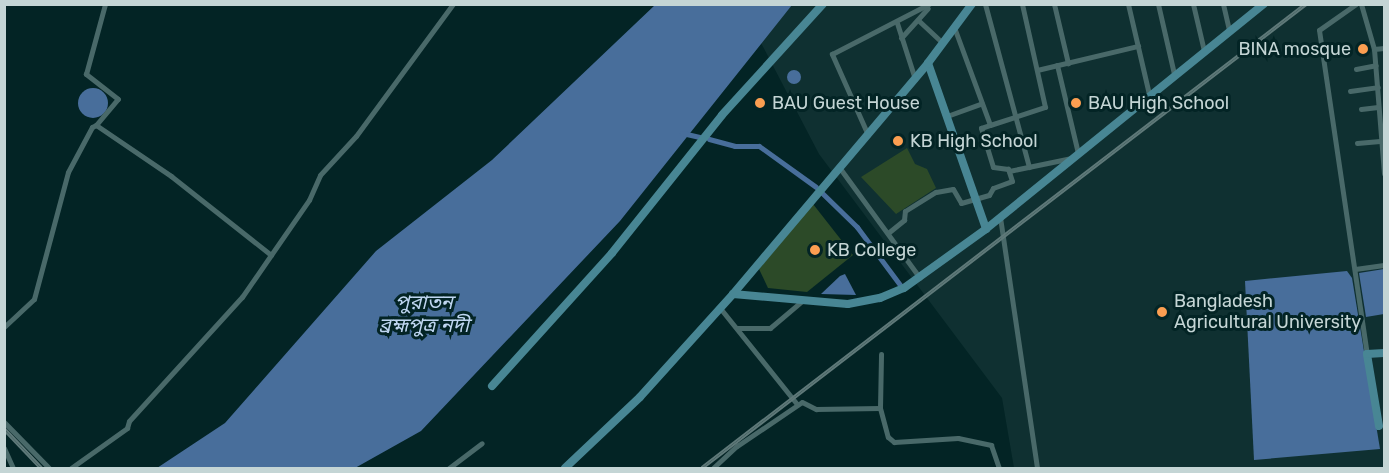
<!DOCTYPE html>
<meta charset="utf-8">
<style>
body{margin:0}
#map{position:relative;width:1389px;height:473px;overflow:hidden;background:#032425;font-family:Rubik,"Noto Sans Bengali",sans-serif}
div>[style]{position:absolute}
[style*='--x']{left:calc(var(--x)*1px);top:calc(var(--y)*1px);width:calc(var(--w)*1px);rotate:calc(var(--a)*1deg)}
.built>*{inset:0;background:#0f3031}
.green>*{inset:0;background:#2c4a28}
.water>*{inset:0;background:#486e9b}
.round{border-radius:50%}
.canal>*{height:5px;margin:-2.5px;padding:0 2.5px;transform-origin:2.5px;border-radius:2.5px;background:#486e9b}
.street>*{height:5px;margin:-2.5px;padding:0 2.5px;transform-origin:2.5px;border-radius:2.5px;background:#496969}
.secondary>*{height:8px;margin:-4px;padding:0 4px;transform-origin:4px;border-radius:4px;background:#488694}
.rail>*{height:4px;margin-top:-2px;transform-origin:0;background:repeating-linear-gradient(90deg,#032425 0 4.5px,#5f7979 0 9px);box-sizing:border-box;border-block:2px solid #5f7979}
.dots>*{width:16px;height:16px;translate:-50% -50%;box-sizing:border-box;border:3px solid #032425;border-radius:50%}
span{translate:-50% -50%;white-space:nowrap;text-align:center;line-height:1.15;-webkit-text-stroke:6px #032425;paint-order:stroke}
.poi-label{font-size:18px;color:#c4d5d5}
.right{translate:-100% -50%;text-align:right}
.left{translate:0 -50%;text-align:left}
.water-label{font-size:20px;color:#bfd6f1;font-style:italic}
.frame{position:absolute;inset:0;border:6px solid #c4d5d5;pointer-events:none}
</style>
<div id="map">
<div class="built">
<div style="clip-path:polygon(792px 5px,1384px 5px,1384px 468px,1014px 468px,1002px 398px,819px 154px,760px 41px)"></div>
</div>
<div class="green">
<div style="clip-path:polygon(907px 148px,915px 164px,927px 169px,936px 188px,896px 214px,861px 177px)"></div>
<div style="clip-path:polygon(813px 204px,853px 255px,807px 292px,768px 288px,759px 269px)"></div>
</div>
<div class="water">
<div style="clip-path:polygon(655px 5px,792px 5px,620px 221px,421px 431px,355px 468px,157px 468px,225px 423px,376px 251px,492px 160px)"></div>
<div class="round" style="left:787px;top:70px;width:14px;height:14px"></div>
<div class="round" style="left:78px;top:88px;width:30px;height:30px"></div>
<div style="clip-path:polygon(1384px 269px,1384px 314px,1366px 317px,1359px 273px)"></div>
<div style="clip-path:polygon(1347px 271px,1352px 278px,1380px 449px,1254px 460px,1245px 281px)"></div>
<div style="clip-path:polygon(845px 274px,856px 295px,821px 294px,840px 276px)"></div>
</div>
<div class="canal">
<div style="--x:682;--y:133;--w:18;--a:13"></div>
<div style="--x:709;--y:139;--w:27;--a:15"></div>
<div style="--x:735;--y:146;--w:24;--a:0"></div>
<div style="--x:759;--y:146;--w:70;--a:35.7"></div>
<div style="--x:820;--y:191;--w:52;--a:44.2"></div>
<div style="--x:857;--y:227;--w:72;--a:53.4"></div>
</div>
<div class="street">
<div style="--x:985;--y:4;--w:169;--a:74.9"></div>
<div style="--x:1054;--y:4;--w:61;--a:76.7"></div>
<div style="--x:1128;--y:4;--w:92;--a:76.9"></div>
<div style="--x:1158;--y:4;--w:72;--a:77.1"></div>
<div style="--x:1193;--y:4;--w:48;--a:76.8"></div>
<div style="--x:1223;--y:4;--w:28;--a:77"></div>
<div style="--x:1356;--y:4;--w:45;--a:144.9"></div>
<div style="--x:1319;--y:30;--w:328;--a:81.6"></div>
<div style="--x:1361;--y:4;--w:47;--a:73.9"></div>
<div style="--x:1374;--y:49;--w:125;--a:85.4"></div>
<div style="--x:918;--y:20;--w:33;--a:43"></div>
<div style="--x:897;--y:23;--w:59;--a:72.2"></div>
<div style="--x:954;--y:27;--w:104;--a:69.8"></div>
<div style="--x:990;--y:125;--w:58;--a:-18.1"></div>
<div style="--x:1045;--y:107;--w:106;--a:-102.6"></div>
<div style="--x:901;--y:38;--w:40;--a:-48"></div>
<div style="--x:1374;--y:49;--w:10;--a:-6"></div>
<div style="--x:1057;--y:65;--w:90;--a:76.6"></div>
<div style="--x:1356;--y:69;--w:20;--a:-11"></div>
<div style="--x:1037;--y:70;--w:104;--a:-13.4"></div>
<div style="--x:1350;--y:91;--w:28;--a:-8"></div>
<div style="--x:1361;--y:109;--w:17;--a:-7"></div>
<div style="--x:947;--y:116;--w:37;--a:-20"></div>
<div style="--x:96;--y:125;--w:34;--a:-50"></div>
<div style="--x:118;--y:99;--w:41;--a:-142"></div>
<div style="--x:86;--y:74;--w:73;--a:-74.8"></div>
<div style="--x:868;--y:135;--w:89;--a:-114"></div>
<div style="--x:832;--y:54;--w:109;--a:-27.3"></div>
<div style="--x:1357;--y:143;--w:23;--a:-5"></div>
<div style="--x:839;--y:167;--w:137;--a:53.9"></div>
<div style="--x:1009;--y:171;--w:64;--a:-11.7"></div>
<div style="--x:1000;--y:217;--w:254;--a:81.6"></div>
<div style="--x:888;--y:233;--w:21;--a:-39"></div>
<div style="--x:904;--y:220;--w:9;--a:-84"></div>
<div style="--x:905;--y:211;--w:36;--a:-32"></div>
<div style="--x:936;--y:192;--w:17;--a:-10"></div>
<div style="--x:953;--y:189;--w:16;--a:60"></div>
<div style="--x:961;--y:203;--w:29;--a:-16"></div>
<div style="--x:989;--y:195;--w:8;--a:-60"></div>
<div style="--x:993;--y:188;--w:20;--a:-20"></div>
<div style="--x:1012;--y:181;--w:13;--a:-108"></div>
<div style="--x:1008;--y:169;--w:15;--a:-172"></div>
<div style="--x:993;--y:167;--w:41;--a:-107.1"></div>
<div style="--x:981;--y:128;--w:9;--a:-18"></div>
<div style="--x:1355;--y:269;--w:29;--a:-8"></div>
<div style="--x:720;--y:308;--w:122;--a:51.3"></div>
<div style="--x:4;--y:327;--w:41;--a:-43"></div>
<div style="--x:34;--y:299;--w:131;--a:-75"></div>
<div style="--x:68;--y:172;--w:51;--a:-61.9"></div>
<div style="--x:92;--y:127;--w:4;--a:-27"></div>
<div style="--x:96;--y:125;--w:91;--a:34.2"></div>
<div style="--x:171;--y:176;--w:127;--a:38.3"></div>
<div style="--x:271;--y:255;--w:67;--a:-55.4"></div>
<div style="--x:309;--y:200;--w:27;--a:-66"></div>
<div style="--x:320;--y:175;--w:53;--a:-47.3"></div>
<div style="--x:356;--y:136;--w:164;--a:-53.7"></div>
<div style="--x:737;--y:328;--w:33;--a:0"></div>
<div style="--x:770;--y:328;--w:42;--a:-40.2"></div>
<div style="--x:880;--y:408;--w:54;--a:-88.9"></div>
<div style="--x:4;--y:422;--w:64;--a:45.6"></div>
<div style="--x:4;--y:448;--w:22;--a:66"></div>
<div style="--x:71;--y:468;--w:69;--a:-35.5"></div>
<div style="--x:127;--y:428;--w:7;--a:-74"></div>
<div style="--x:129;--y:421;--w:168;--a:-47.7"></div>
<div style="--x:242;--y:297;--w:51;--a:-55.4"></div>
<div style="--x:449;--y:468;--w:41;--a:-37.1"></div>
<div style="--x:713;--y:468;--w:33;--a:-43"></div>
<div style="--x:737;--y:446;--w:78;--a:-34.1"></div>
<div style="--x:802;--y:402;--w:16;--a:27"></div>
<div style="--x:816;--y:409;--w:64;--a:-0.9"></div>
<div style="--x:880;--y:408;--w:30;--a:75"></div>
<div style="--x:888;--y:437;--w:8;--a:40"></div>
<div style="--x:894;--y:442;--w:64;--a:-3.6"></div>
<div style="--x:958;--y:438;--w:34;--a:12"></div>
<div style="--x:991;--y:445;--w:24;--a:71"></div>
</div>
<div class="secondary">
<div style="--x:928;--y:63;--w:176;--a:70.7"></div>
<div style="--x:733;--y:294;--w:115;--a:5"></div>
<div style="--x:848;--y:304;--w:33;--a:-11"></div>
<div style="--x:880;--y:298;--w:26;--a:-23"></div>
<div style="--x:904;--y:288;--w:101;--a:-35.7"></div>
<div style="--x:986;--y:229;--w:358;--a:-39"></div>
<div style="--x:492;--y:386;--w:179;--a:-47.9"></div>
<div style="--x:612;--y:253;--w:176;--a:-51.4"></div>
<div style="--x:722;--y:115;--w:150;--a:-47.7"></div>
<div style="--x:1379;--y:426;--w:73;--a:-99.5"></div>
<div style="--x:1367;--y:354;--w:17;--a:-3"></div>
<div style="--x:565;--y:468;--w:103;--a:-43.4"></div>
<div style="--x:640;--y:397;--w:139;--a:-47.9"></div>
<div style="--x:733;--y:294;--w:302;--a:-49.8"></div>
<div style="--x:928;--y:63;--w:74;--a:-53.3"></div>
</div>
<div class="rail">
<div style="--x:4;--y:429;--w:54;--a:46.5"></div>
<div style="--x:702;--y:468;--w:762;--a:-37.53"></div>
</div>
<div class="dots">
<div style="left:1363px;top:49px;background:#fb9e51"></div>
<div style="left:760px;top:103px;background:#fb9e51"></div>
<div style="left:1076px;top:103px;background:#fb9e51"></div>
<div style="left:898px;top:141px;background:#fb9e51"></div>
<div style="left:815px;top:250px;background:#fb9e51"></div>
<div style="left:1162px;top:312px;background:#fb9e51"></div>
</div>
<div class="poi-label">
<span class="right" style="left:1351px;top:49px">BINA mosque</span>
<span class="left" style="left:772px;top:103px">BAU Guest House</span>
<span class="left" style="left:1088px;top:103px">BAU High School</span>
<span class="left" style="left:910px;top:141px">KB High School</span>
<span class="left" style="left:827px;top:250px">KB College</span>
<span class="left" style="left:1174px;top:312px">Bangladesh<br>Agricultural University</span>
</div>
<div class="water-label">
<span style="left:424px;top:314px">পুরাতন<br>ব্রহ্মপুত্র নদী</span>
</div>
<div class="frame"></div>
</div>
